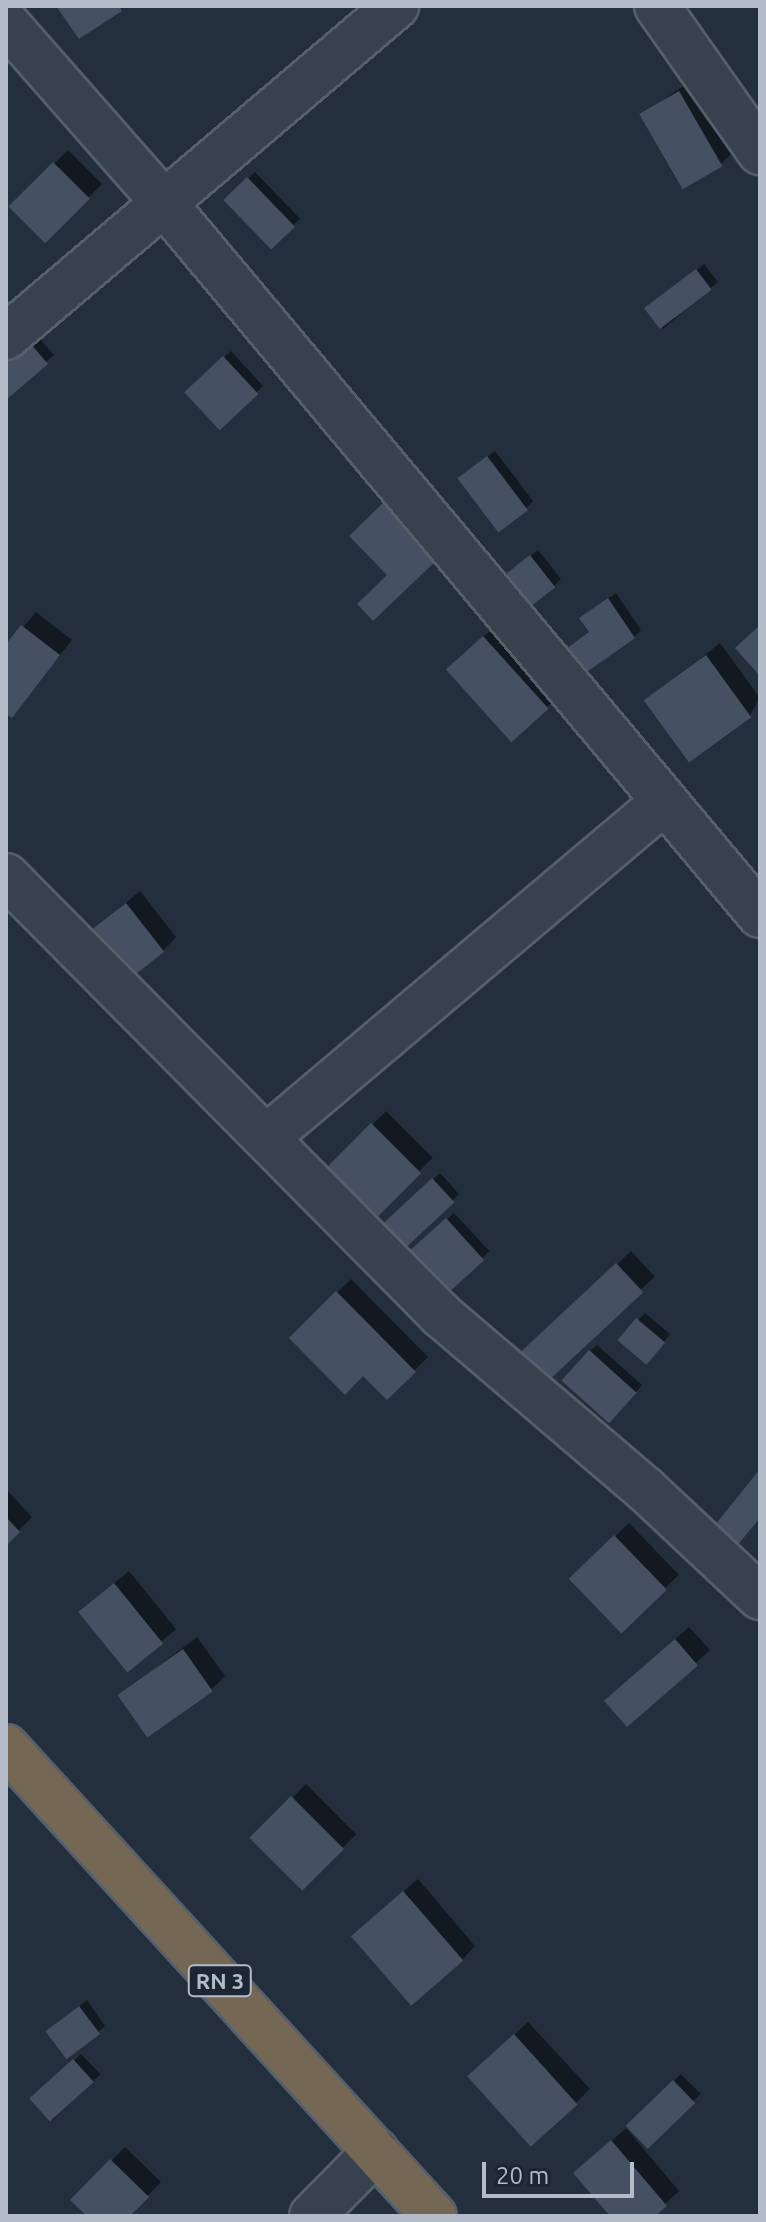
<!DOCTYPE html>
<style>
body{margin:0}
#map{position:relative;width:766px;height:2222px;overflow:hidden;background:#242f3e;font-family:Ubuntu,sans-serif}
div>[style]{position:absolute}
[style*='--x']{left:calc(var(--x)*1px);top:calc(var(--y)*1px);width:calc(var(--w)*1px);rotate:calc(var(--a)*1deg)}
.shadow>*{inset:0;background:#0007;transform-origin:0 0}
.building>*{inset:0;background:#455162;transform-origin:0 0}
.roads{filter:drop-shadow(2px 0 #565f6c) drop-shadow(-2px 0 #565f6c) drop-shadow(0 2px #565f6c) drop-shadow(0 -2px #565f6c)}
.minor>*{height:44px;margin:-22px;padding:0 22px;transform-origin:22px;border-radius:22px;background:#38414e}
.highway>*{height:44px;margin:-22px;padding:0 22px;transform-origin:22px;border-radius:22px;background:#746855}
span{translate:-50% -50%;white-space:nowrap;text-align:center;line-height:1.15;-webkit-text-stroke:6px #1d2633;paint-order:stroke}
.shield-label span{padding:2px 6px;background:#1d2633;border:2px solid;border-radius:6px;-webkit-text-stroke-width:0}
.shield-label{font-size:22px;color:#b4bcc9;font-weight:700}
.frame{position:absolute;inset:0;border:8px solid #b4bcc9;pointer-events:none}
.scale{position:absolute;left:482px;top:2162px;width:152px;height:36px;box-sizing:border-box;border:4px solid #b4bcc9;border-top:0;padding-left:10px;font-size:24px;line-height:28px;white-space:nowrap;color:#b4bcc9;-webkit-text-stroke:6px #1d2633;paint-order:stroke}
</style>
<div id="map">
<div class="shadow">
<div style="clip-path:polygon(693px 79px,734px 151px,720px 165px,642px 115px)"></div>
<div style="left:68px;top:150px;width:48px;height:80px;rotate:45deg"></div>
<div style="left:255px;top:172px;width:65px;height:40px;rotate:46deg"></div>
<div style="clip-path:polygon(704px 264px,718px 282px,663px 329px,655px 304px)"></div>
<div style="clip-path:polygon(33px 331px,54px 355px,6px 397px)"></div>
<div style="clip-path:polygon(231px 351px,263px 386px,218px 428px,193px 385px)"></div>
<div style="clip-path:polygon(495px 451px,533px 501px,526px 508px,467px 472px)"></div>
<div style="clip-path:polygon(538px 550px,561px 579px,554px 586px,516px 567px)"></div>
<div style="clip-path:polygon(616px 593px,641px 630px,634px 637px,591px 631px,582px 618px)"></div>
<div style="clip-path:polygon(36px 612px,72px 640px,12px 715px,6px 711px,6px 647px)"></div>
<div style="clip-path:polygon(498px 624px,561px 694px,547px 707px,462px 655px)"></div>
<div style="clip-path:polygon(720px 643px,760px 698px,750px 715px,647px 701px)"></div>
<div style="clip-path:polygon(140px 891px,176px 937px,163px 951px,91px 932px)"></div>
<div style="left:386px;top:1111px;width:66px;height:78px;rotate:45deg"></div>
<div style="clip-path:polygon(440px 1173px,459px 1194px,452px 1201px,378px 1230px)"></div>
<div style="left:454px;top:1213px;width:52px;height:59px;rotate:47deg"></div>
<div style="left:631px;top:1251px;width:35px;height:149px;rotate:47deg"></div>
<div style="clip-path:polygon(351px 1279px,428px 1357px,387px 1398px,363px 1373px,291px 1338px)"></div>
<div style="clip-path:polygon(645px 1313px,670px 1334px,653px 1356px,620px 1340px)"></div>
<div style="clip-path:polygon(597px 1345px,642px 1385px,616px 1415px,590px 1351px)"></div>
<div style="clip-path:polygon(6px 1489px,32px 1517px,6px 1543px)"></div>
<div style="left:629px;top:1523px;width:72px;height:80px;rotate:46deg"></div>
<div style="left:129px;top:1571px;width:75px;height:62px;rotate:51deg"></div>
<div style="clip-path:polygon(689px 1627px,710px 1650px,628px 1725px,620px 1688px)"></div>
<div style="clip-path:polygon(197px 1637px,225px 1676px,211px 1690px,119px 1696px)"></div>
<div style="left:306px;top:1784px;width:71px;height:76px;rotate:45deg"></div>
<div style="clip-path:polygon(418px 1879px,475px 1946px,462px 1960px,367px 1923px)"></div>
<div style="clip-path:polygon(87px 2000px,105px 2026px,98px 2032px,54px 2025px)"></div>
<div style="clip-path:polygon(528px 2022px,590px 2089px,533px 2144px,484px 2063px)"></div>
<div style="left:81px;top:2054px;width:28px;height:66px;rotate:46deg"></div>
<div style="left:681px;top:2074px;width:28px;height:74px;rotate:45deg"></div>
<div style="clip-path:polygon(626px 2128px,679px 2191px,652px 2216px,613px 2216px,590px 2160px)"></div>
<div style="clip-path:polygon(125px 2147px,161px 2182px,128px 2216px,89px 2216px,73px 2200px)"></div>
</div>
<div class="building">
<div style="clip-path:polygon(56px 6px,119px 6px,122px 11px,79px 39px)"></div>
<div style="left:679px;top:91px;width:87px;height:46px;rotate:60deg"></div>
<div style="left:53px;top:162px;width:52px;height:63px;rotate:45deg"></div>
<div style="left:247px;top:177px;width:69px;height:33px;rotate:46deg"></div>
<div style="left:696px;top:269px;width:26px;height:65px;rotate:53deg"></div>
<div style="clip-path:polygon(25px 337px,48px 364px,6px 400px,6px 353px)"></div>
<div style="left:223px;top:356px;width:52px;height:53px;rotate:47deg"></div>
<div style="left:487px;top:456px;width:68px;height:37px;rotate:53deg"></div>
<div style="clip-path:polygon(385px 501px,439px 558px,373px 621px,357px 604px,387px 575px,349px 536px)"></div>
<div style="left:530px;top:555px;width:41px;height:30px;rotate:52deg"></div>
<div style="clip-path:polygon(608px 598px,635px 638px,584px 674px,566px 649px,589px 632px,579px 618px)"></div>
<div style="clip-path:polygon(21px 625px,60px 655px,12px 718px,6px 714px,6px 644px)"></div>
<div style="clip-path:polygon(760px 625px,760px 676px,735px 648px)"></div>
<div style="left:483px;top:636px;width:98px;height:50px;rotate:48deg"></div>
<div style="left:706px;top:655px;width:77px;height:77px;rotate:54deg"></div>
<div style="left:126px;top:903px;width:62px;height:48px;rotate:52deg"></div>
<div style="left:371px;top:1123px;width:71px;height:61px;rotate:45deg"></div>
<div style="left:432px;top:1178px;width:33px;height:76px;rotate:47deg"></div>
<div style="left:446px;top:1218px;width:57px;height:51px;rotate:48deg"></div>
<div style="left:616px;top:1263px;width:40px;height:132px;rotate:47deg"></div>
<div style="clip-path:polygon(336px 1291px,416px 1372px,387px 1400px,363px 1376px,345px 1395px,289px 1338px)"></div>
<div style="left:636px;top:1318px;width:38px;height:29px;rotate:40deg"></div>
<div style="left:589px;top:1350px;width:64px;height:41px;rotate:42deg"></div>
<div style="clip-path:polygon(760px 1469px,760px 1518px,735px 1548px,711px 1530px)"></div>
<div style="clip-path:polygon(6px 1517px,20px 1532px,6px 1546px)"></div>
<div style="left:614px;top:1535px;width:76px;height:63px;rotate:46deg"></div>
<div style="left:114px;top:1583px;width:78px;height:46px;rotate:51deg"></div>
<div style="left:675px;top:1639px;width:35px;height:94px;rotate:49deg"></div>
<div style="left:183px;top:1649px;width:52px;height:80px;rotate:55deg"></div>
<div style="left:291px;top:1796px;width:75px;height:59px;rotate:45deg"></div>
<div style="left:403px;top:1891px;width:92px;height:69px;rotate:49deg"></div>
<div style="left:79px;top:2006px;width:35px;height:42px;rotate:53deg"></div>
<div style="left:514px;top:2034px;width:95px;height:63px;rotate:48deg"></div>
<div style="left:73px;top:2059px;width:31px;height:59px;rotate:48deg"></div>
<div style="left:673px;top:2080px;width:32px;height:66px;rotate:46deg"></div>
<div style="clip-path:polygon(611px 2140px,667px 2206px,655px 2216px,610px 2216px,573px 2173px)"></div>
<div style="clip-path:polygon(110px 2159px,149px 2197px,130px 2216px,87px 2216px,70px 2200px)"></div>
</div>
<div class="roads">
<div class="minor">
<div style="--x:657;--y:6;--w:179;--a:54.8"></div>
<div style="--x:6;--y:23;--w:238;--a:48.7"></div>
<div style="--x:163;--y:202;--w:930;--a:50.06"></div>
<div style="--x:6;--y:337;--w:512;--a:-40.32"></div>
<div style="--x:6;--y:876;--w:618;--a:45.26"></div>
<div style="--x:441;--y:1315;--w:268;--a:40.5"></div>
<div style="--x:645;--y:1489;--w:158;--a:43.2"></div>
<div style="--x:266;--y:1138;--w:522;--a:-40.18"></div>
<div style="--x:312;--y:2216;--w:91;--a:-45.4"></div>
</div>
<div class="highway">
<div style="--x:6;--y:1747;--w:635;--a:47.62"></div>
</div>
</div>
<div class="shield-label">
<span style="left:220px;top:1981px">RN 3</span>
</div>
<div class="frame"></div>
<div class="scale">20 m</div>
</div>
